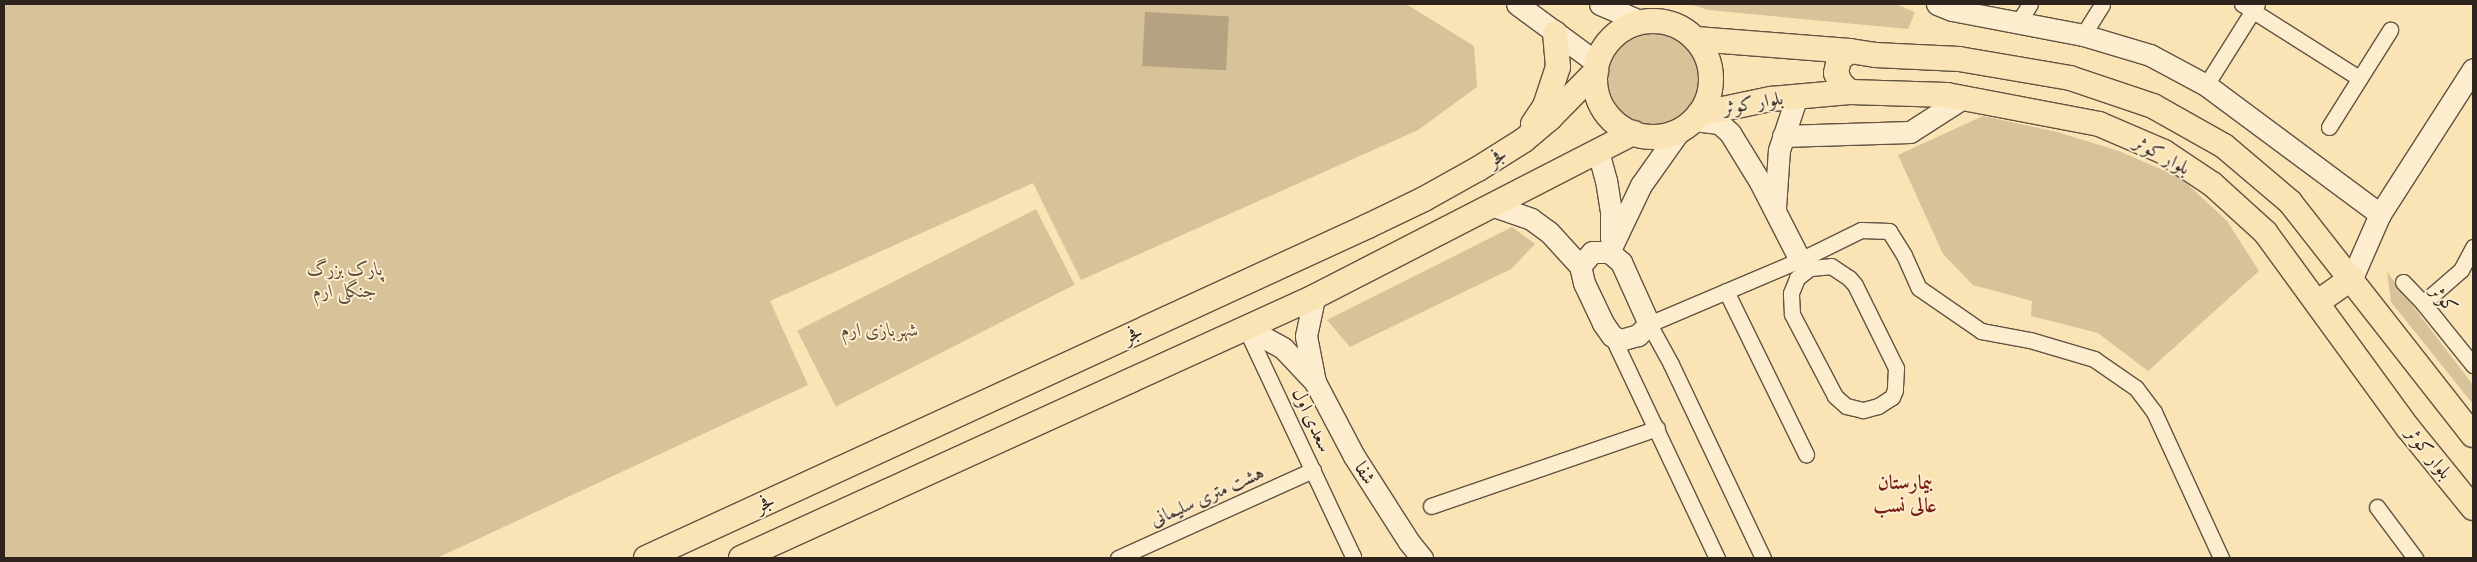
<!DOCTYPE html>
<meta charset="utf-8">
<style>
body{margin:0}
#map{position:relative;width:2477px;height:562px;overflow:hidden;background:#fae3b4;font-family:"EB Garamond",Amiri,serif}
div>[style]{position:absolute}
[style*='--x']{left:calc(var(--x)*1px);top:calc(var(--y)*1px);width:calc(var(--w)*1px);rotate:calc(var(--a)*1deg)}
.green>*{inset:0;background:#d7c29a;transform-origin:0 0}
.round{border-radius:50%}
.water>*{inset:0;background:#b5a281;transform-origin:0 0}
.roads{filter:drop-shadow(1px 0 #625343) drop-shadow(-1px 0 #625343) drop-shadow(0 1px #625343) drop-shadow(0 -1px #625343)}
.street>*{height:15px;margin:-7.5px;padding:0 7.5px;transform-origin:7.5px;border-radius:7.5px;background:#fcedce}
.secondary>*{height:21px;margin:-10.5px;padding:0 10.5px;transform-origin:10.5px;border-radius:10.5px;background:#fcedce}
.primary>*{height:24px;margin:-12px;padding:0 12px;transform-origin:12px;border-radius:12px;background:#fae3b4}
.primary>.ring{margin:-12px;padding:0;box-sizing:content-box;background:none;border:24px solid #fae3b4;border-radius:50%}
span{translate:-50% -50%;white-space:nowrap;text-align:center;line-height:1.15;-webkit-text-stroke:4px #fcedce;paint-order:stroke}
.street-label{font-size:19px;color:#2f231d}
.park-label{font-size:19px;color:#594b3c;font-style:italic}
.neighbourhood-label{font-size:20px;color:#7a1f14;font-weight:700}
.frame{position:absolute;inset:0;border:5px solid #2f231d;pointer-events:none}
</style>
<div id="map">
<div class="green">
<div style="clip-path:polygon(4px 4px,1406px 4px,1474px 46px,1477px 87px,1418px 130px,1081px 280px,1033px 183px,770px 301px,808px 385px,437px 558px,4px 558px)"></div>
<div style="clip-path:polygon(1690px 4px,1895px 4px,1915px 12px,1908px 29px,1708px 10px)"></div>
<div class="round" style="left:1608px;top:31px;width:94px;height:94px"></div>
<div style="clip-path:polygon(1983px 116px,2057px 132px,2119px 151px,2181px 178px,2227px 221px,2259px 271px,2148px 371px,2098px 333px,2031px 316px,2032px 301px,1973px 285px,1943px 254px,1898px 155px)"></div>
<div style="left:1036px;top:209px;width:85px;height:268px;rotate:63deg"></div>
<div style="clip-path:polygon(1512px 227px,1535px 244px,1511px 269px,1350px 347px,1327px 320px)"></div>
<div style="clip-path:polygon(2387px 272px,2473px 385px,2473px 404px,2391px 302px)"></div>
</div>
<div class="water">
<div style="left:1145px;top:12px;width:84px;height:54px;rotate:3deg"></div>
</div>
<div class="roads">
<div class="street">
<div style="--x:2242;--y:4;--w:138;--a:32.3"></div>
<div style="--x:2019;--y:21;--w:20;--a:-57"></div>
<div style="--x:2083;--y:35;--w:36;--a:-58"></div>
<div style="--x:2206;--y:85;--w:96;--a:-57.8"></div>
<div style="--x:2329;--y:127;--w:115;--a:-57.8"></div>
<div style="--x:1831;--y:266;--w:22;--a:34"></div>
<div style="--x:1849;--y:278;--w:9;--a:49"></div>
<div style="--x:1855;--y:285;--w:93;--a:63.7"></div>
<div style="--x:1896;--y:368;--w:22;--a:93"></div>
<div style="--x:1895;--y:390;--w:8;--a:113"></div>
<div style="--x:1892;--y:397;--w:17;--a:147"></div>
<div style="--x:1878;--y:406;--w:16;--a:165"></div>
<div style="--x:1863;--y:410;--w:17;--a:-167"></div>
<div style="--x:1846;--y:406;--w:15;--a:-138"></div>
<div style="--x:1835;--y:396;--w:93;--a:-117.7"></div>
<div style="--x:1792;--y:314;--w:21;--a:-93"></div>
<div style="--x:1791;--y:293;--w:16;--a:-68"></div>
<div style="--x:1797;--y:278;--w:16;--a:-38"></div>
<div style="--x:1810;--y:268;--w:21;--a:-5"></div>
<div style="--x:2403;--y:282;--w:29;--a:46"></div>
<div style="--x:2423;--y:303;--w:80;--a:51.1"></div>
<div style="--x:1726;--y:291;--w:182;--a:63.9"></div>
<div style="--x:2423;--y:303;--w:50;--a:-41"></div>
<div style="--x:2461;--y:270;--w:26;--a:-62"></div>
<div style="--x:1245;--y:327;--w:253;--a:64.8"></div>
<div style="--x:1353;--y:556;--w:2;--a:117"></div>
<div style="--x:1612;--y:336;--w:246;--a:64.7"></div>
<div style="--x:1431;--y:506;--w:239;--a:-19"></div>
<div style="--x:2377;--y:507;--w:64;--a:53.3"></div>
<div style="--x:1118;--y:558;--w:214;--a:-24.3"></div>
<div style="--x:1763;--y:558;--w:215;--a:-115.4"></div>
<div style="--x:1671;--y:364;--w:46;--a:-118.8"></div>
<div style="--x:1649;--y:324;--w:164;--a:-23"></div>
<div style="--x:1800;--y:260;--w:68;--a:-26.2"></div>
<div style="--x:1861;--y:230;--w:28;--a:2"></div>
<div style="--x:1889;--y:231;--w:28;--a:58"></div>
<div style="--x:1904;--y:255;--w:36;--a:66"></div>
<div style="--x:1919;--y:288;--w:75;--a:34.7"></div>
<div style="--x:1981;--y:331;--w:50;--a:10.4"></div>
<div style="--x:2030;--y:340;--w:67;--a:16.5"></div>
<div style="--x:2094;--y:359;--w:51;--a:34.6"></div>
<div style="--x:2136;--y:388;--w:30;--a:53"></div>
<div style="--x:2154;--y:412;--w:161;--a:65.3"></div>
</div>
<div class="secondary">
<div style="--x:1517;--y:4;--w:99;--a:36.4"></div>
<div style="--x:1600;--y:4;--w:46;--a:23.2"></div>
<div style="--x:1937;--y:4;--w:16;--a:22"></div>
<div style="--x:1952;--y:10;--w:133;--a:10.8"></div>
<div style="--x:2083;--y:35;--w:70;--a:16.6"></div>
<div style="--x:2150;--y:55;--w:64;--a:28.2"></div>
<div style="--x:2206;--y:85;--w:217;--a:36.6"></div>
<div style="--x:1694;--y:120;--w:25;--a:7"></div>
<div style="--x:1719;--y:123;--w:15;--a:42"></div>
<div style="--x:1730;--y:133;--w:57;--a:58.5"></div>
<div style="--x:1760;--y:182;--w:88;--a:62.9"></div>
<div style="--x:1783;--y:136;--w:127;--a:-1.8"></div>
<div style="--x:1910;--y:132;--w:63;--a:-32.7"></div>
<div style="--x:1598;--y:151;--w:30;--a:75"></div>
<div style="--x:1606;--y:180;--w:30;--a:81"></div>
<div style="--x:1611;--y:210;--w:29;--a:90"></div>
<div style="--x:1494;--y:206;--w:39;--a:19"></div>
<div style="--x:1531;--y:219;--w:22;--a:36"></div>
<div style="--x:1549;--y:232;--w:46;--a:47.6"></div>
<div style="--x:1775;--y:208;--w:58;--a:-86.1"></div>
<div style="--x:1779;--y:150;--w:57;--a:-71.6"></div>
<div style="--x:1592;--y:252;--w:17;--a:0"></div>
<div style="--x:1609;--y:252;--w:16;--a:40"></div>
<div style="--x:1621;--y:262;--w:68;--a:65.7"></div>
<div style="--x:1649;--y:324;--w:16;--a:135"></div>
<div style="--x:1638;--y:335;--w:19;--a:164"></div>
<div style="--x:1620;--y:340;--w:9;--a:-153"></div>
<div style="--x:1612;--y:336;--w:16;--a:-125"></div>
<div style="--x:1603;--y:323;--w:44;--a:-115.4"></div>
<div style="--x:1584;--y:283;--w:17;--a:-103"></div>
<div style="--x:1580;--y:266;--w:18;--a:-49"></div>
<div style="--x:1609;--y:252;--w:74;--a:-64.5"></div>
<div style="--x:1641;--y:185;--w:67;--a:-54.7"></div>
<div style="--x:2352;--y:278;--w:70;--a:-66.4"></div>
<div style="--x:2380;--y:214;--w:172;--a:-57.3"></div>
<div style="--x:1245;--y:327;--w:43;--a:28.9"></div>
<div style="--x:1283;--y:348;--w:47;--a:46.7"></div>
<div style="--x:1315;--y:382;--w:47;--a:-101.1"></div>
<div style="--x:1306;--y:336;--w:40;--a:-78"></div>
<div style="--x:1315;--y:382;--w:84;--a:62.2"></div>
<div style="--x:1354;--y:456;--w:102;--a:57.4"></div>
<div style="--x:1409;--y:542;--w:21;--a:51"></div>
</div>
<div class="primary">
<div class="ring" style="left:1595px;top:21px;width:92px;height:92px"></div>
<div style="--x:1696;--y:39;--w:154;--a:4.5"></div>
<div style="--x:1850;--y:51;--w:25;--a:9"></div>
<div style="--x:1875;--y:55;--w:84;--a:2.7"></div>
<div style="--x:1959;--y:59;--w:113;--a:9.7"></div>
<div style="--x:2070;--y:78;--w:88;--a:18.6"></div>
<div style="--x:2153;--y:106;--w:81;--a:29.4"></div>
<div style="--x:2224;--y:146;--w:87;--a:40.3"></div>
<div style="--x:2290;--y:202;--w:296;--a:51.9"></div>
<div style="--x:1850;--y:51;--w:14;--a:144"></div>
<div style="--x:1839;--y:59;--w:14;--a:102"></div>
<div style="--x:1836;--y:73;--w:12;--a:66"></div>
<div style="--x:1841;--y:84;--w:12;--a:42"></div>
<div style="--x:1699;--y:114;--w:74;--a:-11.8"></div>
<div style="--x:1771;--y:99;--w:79;--a:-5.1"></div>
<div style="--x:1850;--y:92;--w:97;--a:1.8"></div>
<div style="--x:1947;--y:95;--w:155;--a:10.8"></div>
<div style="--x:2099;--y:124;--w:71;--a:23.3"></div>
<div style="--x:2164;--y:152;--w:58;--a:33.7"></div>
<div style="--x:2212;--y:184;--w:72;--a:42.2"></div>
<div style="--x:2265;--y:232;--w:243;--a:53.9"></div>
<div style="--x:2408;--y:428;--w:103;--a:50.9"></div>
<div style="--x:1533;--y:124;--w:22;--a:-56"></div>
<div style="--x:1545;--y:106;--w:41;--a:-71.6"></div>
<div style="--x:1558;--y:67;--w:34;--a:-95"></div>
<div style="--x:2318;--y:302;--w:42;--a:-35.2"></div>
<div style="--x:646;--y:558;--w:795;--a:-24.69"></div>
<div style="--x:1368;--y:226;--w:62;--a:-25.7"></div>
<div style="--x:1424;--y:199;--w:62;--a:-29.1"></div>
<div style="--x:1478;--y:169;--w:54;--a:-32.2"></div>
<div style="--x:1524;--y:140;--w:34;--a:-40"></div>
<div style="--x:1550;--y:118;--w:66;--a:-45.6"></div>
<div style="--x:741;--y:558;--w:630;--a:-24.49"></div>
<div style="--x:1314;--y:297;--w:359;--a:-27.2"></div>
</div>
</div>
<div class="street-label">
<span style="left:1753px;top:103px;rotate:-10deg">بلوار کوثر</span>
<span style="left:2162px;top:155px;rotate:29deg">بلوار کوثر</span>
<span style="left:1497px;top:157px;rotate:-33deg">فجر</span>
<span style="left:2444px;top:299px;rotate:50deg">کوثر</span>
<span style="left:1133px;top:334px;rotate:-25deg">فجر</span>
<span style="left:1312px;top:420px;rotate:65deg">سعدی اول</span>
<span style="left:2429px;top:453px;rotate:51deg">بلوار کوثر</span>
<span style="left:1365px;top:473px;rotate:58deg">شفا</span>
<span style="left:1207px;top:496px;rotate:-24deg">هشت متری سلیمانی</span>
<span style="left:765px;top:503px;rotate:-25deg">فجر</span>
</div>
<div class="park-label">
<span style="left:345px;top:280px">پارک بزرگ<br>جنگلی ارم</span>
<span style="left:880px;top:330px">شهربازی ارم</span>
</div>
<div class="neighbourhood-label">
<span style="left:1905px;top:494px">بیمارستان<br>عالی نسب</span>
</div>
<div class="frame"></div>
</div>
